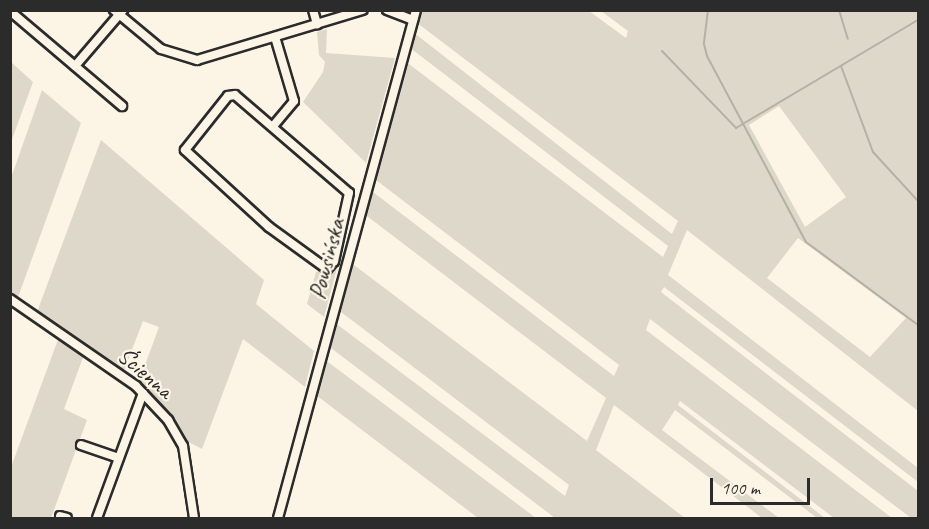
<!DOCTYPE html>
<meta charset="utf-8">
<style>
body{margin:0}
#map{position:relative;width:929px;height:529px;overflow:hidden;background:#fcf5e5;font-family:Caveat,sans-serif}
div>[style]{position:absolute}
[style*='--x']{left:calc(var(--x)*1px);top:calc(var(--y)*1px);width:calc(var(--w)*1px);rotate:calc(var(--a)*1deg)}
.green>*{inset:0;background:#ded8ca}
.stream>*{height:2px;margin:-1px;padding:0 1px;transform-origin:1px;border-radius:1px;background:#b4b0a5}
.roads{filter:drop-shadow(2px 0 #2b2b2b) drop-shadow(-2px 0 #2b2b2b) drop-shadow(0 2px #2b2b2b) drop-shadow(0 -2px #2b2b2b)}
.minor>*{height:8px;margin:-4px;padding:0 4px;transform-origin:4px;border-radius:4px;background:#fcf5e5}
span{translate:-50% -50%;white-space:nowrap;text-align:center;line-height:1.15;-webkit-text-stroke:4.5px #fcf5e5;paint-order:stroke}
.street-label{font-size:24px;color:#2b2b2b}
.frame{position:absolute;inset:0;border:12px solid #2b2b2b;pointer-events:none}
.scale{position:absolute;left:710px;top:478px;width:100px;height:27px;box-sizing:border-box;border:3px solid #2b2b2b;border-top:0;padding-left:8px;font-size:18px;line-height:21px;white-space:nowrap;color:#2b2b2b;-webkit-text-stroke:4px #fcf5e5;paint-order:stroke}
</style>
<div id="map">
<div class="green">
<div style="clip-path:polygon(evenodd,420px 11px,589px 11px,626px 38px,628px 31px,601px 11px,918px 11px,918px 411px,687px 230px,668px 275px,918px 468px,918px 482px,664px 287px,661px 292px,918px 491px,918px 518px,911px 518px,650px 319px,646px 330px,892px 518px,834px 518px,680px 401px,678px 405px,825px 518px,817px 518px,675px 410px,662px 430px,779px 518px,762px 518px,614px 405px,596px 450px,685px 518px,555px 518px,327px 345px,334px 322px,565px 496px,569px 485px,337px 309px,350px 262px,587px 441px,606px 398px,363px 213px,369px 189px,614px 376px,619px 365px,372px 177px,405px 61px,663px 257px,668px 246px,409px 47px,413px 32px,672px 234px,678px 221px,416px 22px,420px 11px,779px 106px,846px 197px,805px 227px,749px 125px,779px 106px,420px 11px,798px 238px,906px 318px,870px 357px,767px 278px,798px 238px)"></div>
<div style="clip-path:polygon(327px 29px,326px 53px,395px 58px,366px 163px,303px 102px,323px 72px,325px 62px,319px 55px,317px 32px)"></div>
<div style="clip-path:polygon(11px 62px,33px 82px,11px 142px)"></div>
<div style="clip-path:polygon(42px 90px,81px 123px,17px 300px,11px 296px,11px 178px)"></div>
<div style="clip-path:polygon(101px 140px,264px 280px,256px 304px,314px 351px,305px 387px,243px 339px,202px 449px,183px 439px,161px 407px,138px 384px,159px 327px,143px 321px,123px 373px,37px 312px)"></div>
<div style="clip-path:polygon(337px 268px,324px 317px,307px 304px,316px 272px)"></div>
<div style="clip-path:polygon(60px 334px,85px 352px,64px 409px,87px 420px,51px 518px,11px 518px,10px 470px)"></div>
<div style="clip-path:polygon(324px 359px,536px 518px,478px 518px,316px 395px)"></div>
</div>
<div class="stream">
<div style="--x:708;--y:10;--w:34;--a:97"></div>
<div style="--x:704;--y:44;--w:12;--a:76"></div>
<div style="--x:707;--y:56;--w:211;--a:62"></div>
<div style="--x:806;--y:242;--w:139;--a:36.5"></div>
<div style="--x:839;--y:10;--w:30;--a:73"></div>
<div style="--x:882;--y:10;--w:23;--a:0"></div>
<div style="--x:662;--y:51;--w:107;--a:46.1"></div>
<div style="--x:736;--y:128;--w:212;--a:-30.7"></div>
<div style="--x:841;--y:66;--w:92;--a:69.6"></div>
<div style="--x:873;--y:152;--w:67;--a:47.4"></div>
</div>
<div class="roads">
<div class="minor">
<div style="--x:114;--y:10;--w:61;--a:39.7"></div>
<div style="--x:161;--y:49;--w:38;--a:17"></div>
<div style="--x:197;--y:60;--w:173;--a:-16.8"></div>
<div style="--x:313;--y:10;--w:15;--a:74"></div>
<div style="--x:387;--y:10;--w:28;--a:21"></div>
<div style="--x:10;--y:11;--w:147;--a:40.3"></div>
<div style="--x:75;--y:66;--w:74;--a:-49.4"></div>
<div style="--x:235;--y:95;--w:150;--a:40.7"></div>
<div style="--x:349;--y:193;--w:70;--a:102.4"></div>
<div style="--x:334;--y:261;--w:11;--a:131"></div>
<div style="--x:327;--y:269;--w:72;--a:-144.1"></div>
<div style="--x:269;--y:227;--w:114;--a:-137.5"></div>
<div style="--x:185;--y:150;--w:69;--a:-51.5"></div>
<div style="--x:228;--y:96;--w:7;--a:-8"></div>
<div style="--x:274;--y:125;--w:31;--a:-50"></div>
<div style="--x:294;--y:101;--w:67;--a:-106.5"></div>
<div style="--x:10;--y:299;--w:153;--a:34.6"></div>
<div style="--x:136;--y:386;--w:47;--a:46.7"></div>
<div style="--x:168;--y:420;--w:30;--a:60"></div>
<div style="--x:183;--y:446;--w:73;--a:81.3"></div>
<div style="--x:81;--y:445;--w:40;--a:18.9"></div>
<div style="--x:60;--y:516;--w:7;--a:16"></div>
<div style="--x:97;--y:518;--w:133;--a:-69.8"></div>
<div style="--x:278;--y:518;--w:526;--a:-74.8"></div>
</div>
</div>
<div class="street-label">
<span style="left:327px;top:259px;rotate:-75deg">Powsińska</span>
<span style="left:145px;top:373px;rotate:41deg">Ścienna</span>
</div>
<div class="frame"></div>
<div class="scale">100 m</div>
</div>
